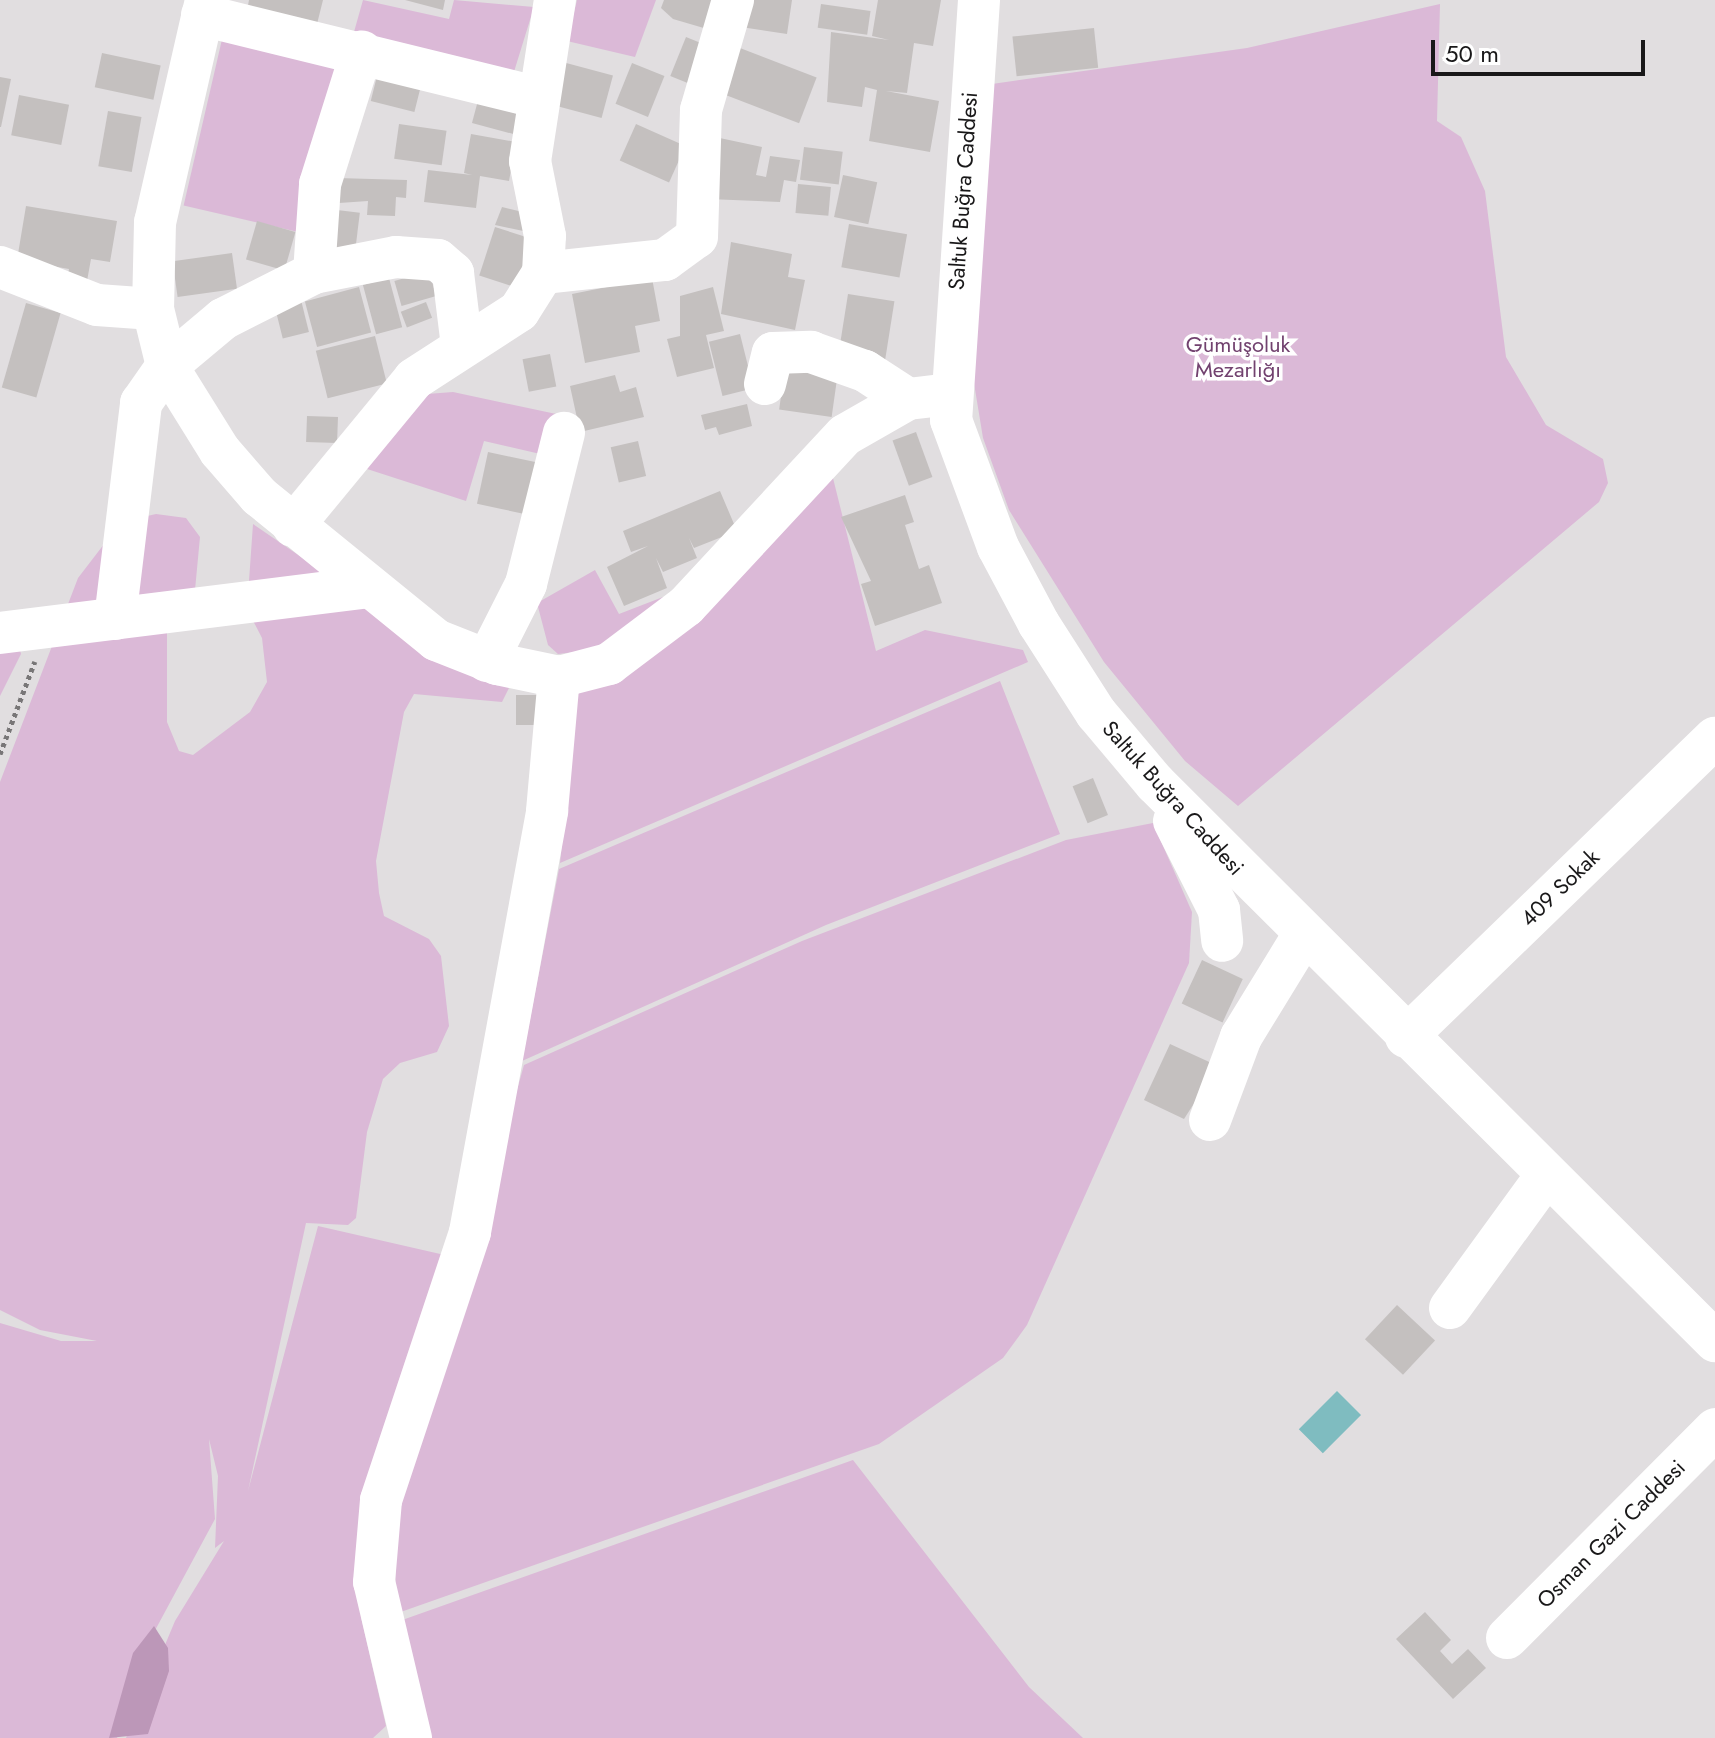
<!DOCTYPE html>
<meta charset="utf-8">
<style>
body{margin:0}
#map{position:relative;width:1715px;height:1738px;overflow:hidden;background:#e1dee0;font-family:Jost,sans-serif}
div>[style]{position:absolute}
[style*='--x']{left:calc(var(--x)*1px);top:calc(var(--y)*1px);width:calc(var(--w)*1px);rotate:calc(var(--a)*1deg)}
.green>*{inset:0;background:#dbb9d7;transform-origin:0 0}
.forest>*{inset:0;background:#bc97b8}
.water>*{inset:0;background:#7fbcc0;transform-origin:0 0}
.building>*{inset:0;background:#c4c0bf;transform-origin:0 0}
.path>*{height:5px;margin-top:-2.5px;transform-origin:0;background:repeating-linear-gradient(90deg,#787677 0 4px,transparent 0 8px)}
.minor>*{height:42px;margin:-21px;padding:0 21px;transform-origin:21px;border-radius:21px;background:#fff}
span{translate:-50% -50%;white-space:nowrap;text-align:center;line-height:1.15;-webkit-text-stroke:7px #fff;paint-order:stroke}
.street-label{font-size:22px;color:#191819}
.park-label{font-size:22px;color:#72426f}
.scale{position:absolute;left:1431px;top:40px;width:214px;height:36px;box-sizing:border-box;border:4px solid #191819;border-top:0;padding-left:10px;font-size:24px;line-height:28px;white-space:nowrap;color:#191819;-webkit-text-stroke:6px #fff;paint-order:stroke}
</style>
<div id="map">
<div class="green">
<div style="clip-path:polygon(363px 0,449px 19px,454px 0,534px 7px,513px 75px,352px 39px)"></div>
<div style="clip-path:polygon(577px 0,656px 0,635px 57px,567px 41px)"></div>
<div style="clip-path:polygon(1440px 4px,1437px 121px,1461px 137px,1485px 191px,1506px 357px,1546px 425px,1603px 459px,1608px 483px,1599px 502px,1238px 806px,1185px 761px,1104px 662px,1009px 510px,983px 438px,972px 371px,992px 84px,1247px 48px)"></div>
<div style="left:223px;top:35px;width:123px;height:175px;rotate:13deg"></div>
<div style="clip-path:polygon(453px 392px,561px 415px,549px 456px,484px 441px,466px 501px,364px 468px,427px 394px)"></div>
<div style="clip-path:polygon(831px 470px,876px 651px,925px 630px,1023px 650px,1028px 662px,560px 863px,578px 693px)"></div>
<div style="clip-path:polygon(156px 514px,186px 518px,200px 537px,195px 590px,167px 631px,167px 722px,179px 751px,193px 755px,250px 712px,267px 682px,262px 638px,247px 609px,253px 524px,345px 587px,513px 680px,502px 702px,414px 694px,404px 712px,376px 861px,379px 893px,384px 916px,429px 939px,441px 956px,449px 1026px,437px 1052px,400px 1063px,383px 1079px,367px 1132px,356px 1218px,348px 1225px,306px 1223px,248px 1491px,318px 1226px,449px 1256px,361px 1617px,386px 1726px,373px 1738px,126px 1738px,175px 1621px,224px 1541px,215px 1548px,218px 1476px,209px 1439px,215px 1519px,145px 1649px,117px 1738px,0 1738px,0 1323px,61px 1341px,97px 1341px,40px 1330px,0 1310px,0 782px,78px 578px,121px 522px)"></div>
<div style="clip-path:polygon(595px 570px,619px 614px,663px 597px,667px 604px,591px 650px,558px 654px,548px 645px,537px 603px)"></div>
<div style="clip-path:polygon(0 639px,18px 641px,21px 654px,0 696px)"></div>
<div style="clip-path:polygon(1000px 681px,1060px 834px,826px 925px,522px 1061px,559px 869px)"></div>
<div style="clip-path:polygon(1153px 823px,1192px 912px,1189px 963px,1027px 1325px,1003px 1358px,879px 1444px,395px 1614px,396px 1517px,524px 1065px,802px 941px,1066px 840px)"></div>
<div style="clip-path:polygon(853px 1460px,1029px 1687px,1083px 1738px,425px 1738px,391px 1624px)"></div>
</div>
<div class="forest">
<div style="clip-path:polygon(154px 1626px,168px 1648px,169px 1671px,148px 1734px,109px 1738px,133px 1653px)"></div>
</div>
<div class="water">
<div style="left:1337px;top:1391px;width:34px;height:54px;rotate:45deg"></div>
</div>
<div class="building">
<div style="clip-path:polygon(249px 0,323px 0,316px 28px,247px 11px)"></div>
<div style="clip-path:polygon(405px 0,445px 0,443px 10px)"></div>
<div style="clip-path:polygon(664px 0,721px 0,714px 31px,673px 19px,661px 8px)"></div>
<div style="clip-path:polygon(745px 0,792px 0,787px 34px,741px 27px)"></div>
<div style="clip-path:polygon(878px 0,941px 0,933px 46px,914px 43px,907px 93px,886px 91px,939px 101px,930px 152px,869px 141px,877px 90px,865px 87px,862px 107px,827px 102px,831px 32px,889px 40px,872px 36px)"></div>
<div style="left:821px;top:4px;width:50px;height:24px;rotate:8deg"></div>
<div style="left:1094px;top:28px;width:40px;height:82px;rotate:84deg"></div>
<div style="left:686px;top:37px;width:24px;height:42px;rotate:22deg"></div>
<div style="left:727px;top:43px;width:96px;height:49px;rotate:21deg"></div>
<div style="left:102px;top:53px;width:60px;height:35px;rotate:12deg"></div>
<div style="left:555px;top:60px;width:60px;height:44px;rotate:15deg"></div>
<div style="left:632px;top:63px;width:35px;height:44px;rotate:22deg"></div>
<div style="left:378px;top:72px;width:45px;height:30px;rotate:14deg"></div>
<div style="clip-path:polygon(0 77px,11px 79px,1px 127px,0 127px)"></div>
<div style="left:480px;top:93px;width:43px;height:31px;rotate:15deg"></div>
<div style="left:19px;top:95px;width:51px;height:41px;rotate:11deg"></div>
<div style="left:108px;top:111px;width:34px;height:56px;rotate:10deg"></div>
<div style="left:399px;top:124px;width:48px;height:35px;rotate:8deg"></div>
<div style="left:636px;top:124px;width:54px;height:40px;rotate:24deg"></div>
<div style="clip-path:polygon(471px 134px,516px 142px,509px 181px,480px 176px,476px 208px,424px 202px,428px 170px,472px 175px,464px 173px)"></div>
<div style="clip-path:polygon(715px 137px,762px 147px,756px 175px,766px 177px,770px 156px,800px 160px,796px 182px,784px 180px,780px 202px,708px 199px)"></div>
<div style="left:804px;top:147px;width:39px;height:33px;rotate:7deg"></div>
<div style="left:843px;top:175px;width:35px;height:43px;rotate:12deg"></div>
<div style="clip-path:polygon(337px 178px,407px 180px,406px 198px,396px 197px,395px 216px,367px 215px,368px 201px,339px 203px)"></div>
<div style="left:798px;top:184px;width:33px;height:29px;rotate:5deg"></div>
<div style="clip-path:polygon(26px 206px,117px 221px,110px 262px,91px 259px,87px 281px,67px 278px,69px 269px,17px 260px)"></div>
<div style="clip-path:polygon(502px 207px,527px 213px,528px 232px,495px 225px)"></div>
<div style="left:337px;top:210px;width:23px;height:40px;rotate:7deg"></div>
<div style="left:257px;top:221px;width:40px;height:40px;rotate:16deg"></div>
<div style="left:849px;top:224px;width:59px;height:44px;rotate:10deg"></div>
<div style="left:495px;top:227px;width:40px;height:51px;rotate:18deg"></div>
<div style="clip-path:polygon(731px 242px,792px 254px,788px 277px,805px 280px,795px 330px,721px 314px)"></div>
<div style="left:232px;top:253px;width:36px;height:60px;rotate:82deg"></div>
<div style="left:429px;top:271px;width:26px;height:36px;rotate:74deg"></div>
<div style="left:389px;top:278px;width:51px;height:27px;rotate:75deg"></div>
<div style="clip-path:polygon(652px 278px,660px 321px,635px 326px,640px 352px,585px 363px,572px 294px)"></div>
<div style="left:359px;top:287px;width:47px;height:56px;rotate:75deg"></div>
<div style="clip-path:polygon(713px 287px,724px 331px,706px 335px,714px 368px,677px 377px,667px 339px,680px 336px,680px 296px)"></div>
<div style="left:848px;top:294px;width:47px;height:60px;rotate:9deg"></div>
<div style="left:300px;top:296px;width:37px;height:27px;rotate:76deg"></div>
<div style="left:426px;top:302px;width:17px;height:27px;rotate:69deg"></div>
<div style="left:26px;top:303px;width:36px;height:88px;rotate:16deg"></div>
<div style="left:740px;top:334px;width:56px;height:32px;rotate:76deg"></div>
<div style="left:375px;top:336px;width:49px;height:61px;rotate:76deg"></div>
<div style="left:550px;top:354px;width:33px;height:28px;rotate:79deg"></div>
<div style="left:785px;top:368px;width:53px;height:42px;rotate:8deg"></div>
<div style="clip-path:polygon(615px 375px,620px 392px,636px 387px,644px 417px,580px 432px,570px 386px)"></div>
<div style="clip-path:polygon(747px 404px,752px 426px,719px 435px,716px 427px,705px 430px,701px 415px)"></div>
<div style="left:307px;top:416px;width:31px;height:26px;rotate:2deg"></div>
<div style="left:916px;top:432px;width:48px;height:25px;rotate:70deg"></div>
<div style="left:638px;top:441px;width:36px;height:28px;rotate:77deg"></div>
<div style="left:488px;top:452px;width:58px;height:53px;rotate:12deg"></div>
<div style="clip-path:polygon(720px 491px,737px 531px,694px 548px,689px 538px,697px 558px,663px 572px,656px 558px,667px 588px,624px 606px,607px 567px,648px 546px,631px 552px,623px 531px)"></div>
<div style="clip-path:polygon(905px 495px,914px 522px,905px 525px,919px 569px,929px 565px,942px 603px,875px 626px,861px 584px,871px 581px,841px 517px)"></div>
<div style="left:516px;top:695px;width:24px;height:30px"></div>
<div style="left:1093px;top:778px;width:40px;height:22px;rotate:68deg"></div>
<div style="left:1202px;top:960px;width:45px;height:48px;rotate:25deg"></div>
<div style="clip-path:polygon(1170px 1044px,1218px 1066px,1184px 1119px,1144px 1100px)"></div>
<div style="left:1397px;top:1305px;width:52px;height:47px;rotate:43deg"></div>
<div style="clip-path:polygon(1425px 1612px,1451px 1640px,1440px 1651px,1452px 1664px,1468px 1649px,1486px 1668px,1453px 1699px,1396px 1639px)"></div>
</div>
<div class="path">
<div style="--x:0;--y:754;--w:99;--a:-69.4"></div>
</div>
<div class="minor">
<div style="--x:206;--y:0;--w:228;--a:102.9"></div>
<div style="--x:155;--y:222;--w:87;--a:91.3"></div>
<div style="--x:153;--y:309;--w:59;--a:76.2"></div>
<div style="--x:167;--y:366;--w:100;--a:58.1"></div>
<div style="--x:220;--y:451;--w:60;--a:49.1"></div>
<div style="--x:259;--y:496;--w:228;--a:39.1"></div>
<div style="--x:436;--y:640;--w:66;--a:21.5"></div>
<div style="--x:497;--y:664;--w:63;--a:11.8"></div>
<div style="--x:559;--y:677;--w:52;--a:-14.6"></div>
<div style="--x:609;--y:664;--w:96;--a:-37"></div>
<div style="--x:686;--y:606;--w:233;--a:-47.1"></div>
<div style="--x:845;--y:435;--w:73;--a:-29.7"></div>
<div style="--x:908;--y:399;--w:42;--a:-6.8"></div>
<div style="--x:979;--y:0;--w:421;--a:93.8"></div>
<div style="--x:951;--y:420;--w:135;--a:69.7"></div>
<div style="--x:998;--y:547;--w:87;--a:62"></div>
<div style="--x:1039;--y:624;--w:106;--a:57.4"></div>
<div style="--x:1096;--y:713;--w:92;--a:49.9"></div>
<div style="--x:1155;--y:783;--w:791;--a:44.9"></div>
<div style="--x:202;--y:15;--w:344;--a:13.8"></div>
<div style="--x:0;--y:267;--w:104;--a:21.4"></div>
<div style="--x:97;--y:305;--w:56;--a:4.1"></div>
<div style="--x:314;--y:273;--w:89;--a:-86.1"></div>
<div style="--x:320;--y:184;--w:139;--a:-72.5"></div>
<div style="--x:543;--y:273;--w:123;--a:-6.1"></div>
<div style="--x:665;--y:260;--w:39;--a:-36"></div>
<div style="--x:697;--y:237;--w:127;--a:-88.2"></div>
<div style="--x:701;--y:110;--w:115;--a:-73.8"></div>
<div style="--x:765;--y:384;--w:32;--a:-76"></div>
<div style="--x:773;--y:353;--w:38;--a:-2"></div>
<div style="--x:811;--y:352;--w:57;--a:19.4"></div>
<div style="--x:865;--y:371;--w:51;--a:33.1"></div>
<div style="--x:293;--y:526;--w:190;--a:-50.5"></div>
<div style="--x:414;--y:379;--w:125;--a:-32.9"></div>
<div style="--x:519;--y:311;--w:45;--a:-57.7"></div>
<div style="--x:543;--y:273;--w:37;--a:-87"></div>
<div style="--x:545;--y:236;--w:76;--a:-101.3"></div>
<div style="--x:530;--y:161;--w:163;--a:-81.2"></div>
<div style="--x:115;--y:619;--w:218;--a:-83.1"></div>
<div style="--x:141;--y:403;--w:45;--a:-54.9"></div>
<div style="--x:167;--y:366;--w:73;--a:-40"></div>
<div style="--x:223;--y:319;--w:102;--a:-26.8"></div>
<div style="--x:314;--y:273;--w:84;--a:-11"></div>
<div style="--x:396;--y:257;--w:42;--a:4.1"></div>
<div style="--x:438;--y:260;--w:20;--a:41"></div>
<div style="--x:453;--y:273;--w:74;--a:83"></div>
<div style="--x:0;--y:633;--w:371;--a:-7.1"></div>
<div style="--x:487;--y:661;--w:86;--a:-63.1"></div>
<div style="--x:526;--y:584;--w:156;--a:-75.9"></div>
<div style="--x:1174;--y:821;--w:100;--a:63.2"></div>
<div style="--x:1219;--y:910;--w:31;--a:84"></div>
<div style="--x:1406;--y:1037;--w:430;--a:-44.1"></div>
<div style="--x:1210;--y:1120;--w:89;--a:-69.5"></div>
<div style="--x:1241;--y:1037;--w:119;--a:-58.5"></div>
<div style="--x:1450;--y:1308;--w:163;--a:-54"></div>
<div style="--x:1507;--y:1638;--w:295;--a:-45.1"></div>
<div style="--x:411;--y:1738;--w:160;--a:-103.3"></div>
<div style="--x:374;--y:1582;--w:82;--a:-85.1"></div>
<div style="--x:381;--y:1500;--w:282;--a:-71.6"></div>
<div style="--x:470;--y:1232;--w:428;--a:-79.6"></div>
<div style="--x:547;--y:811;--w:135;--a:-84.9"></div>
</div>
<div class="street-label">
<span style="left:963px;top:191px;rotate:-86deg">Saltuk Buğra Caddesi</span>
<span style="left:1173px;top:798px;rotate:48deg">Saltuk Buğra Caddesi</span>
<span style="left:1560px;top:888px;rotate:-44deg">409 Sokak</span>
<span style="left:1611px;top:1534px;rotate:-45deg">Osman Gazi Caddesi</span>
</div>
<div class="park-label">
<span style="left:1238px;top:357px">Gümüşoluk<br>Mezarlığı</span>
</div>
<div class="scale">50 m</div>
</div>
